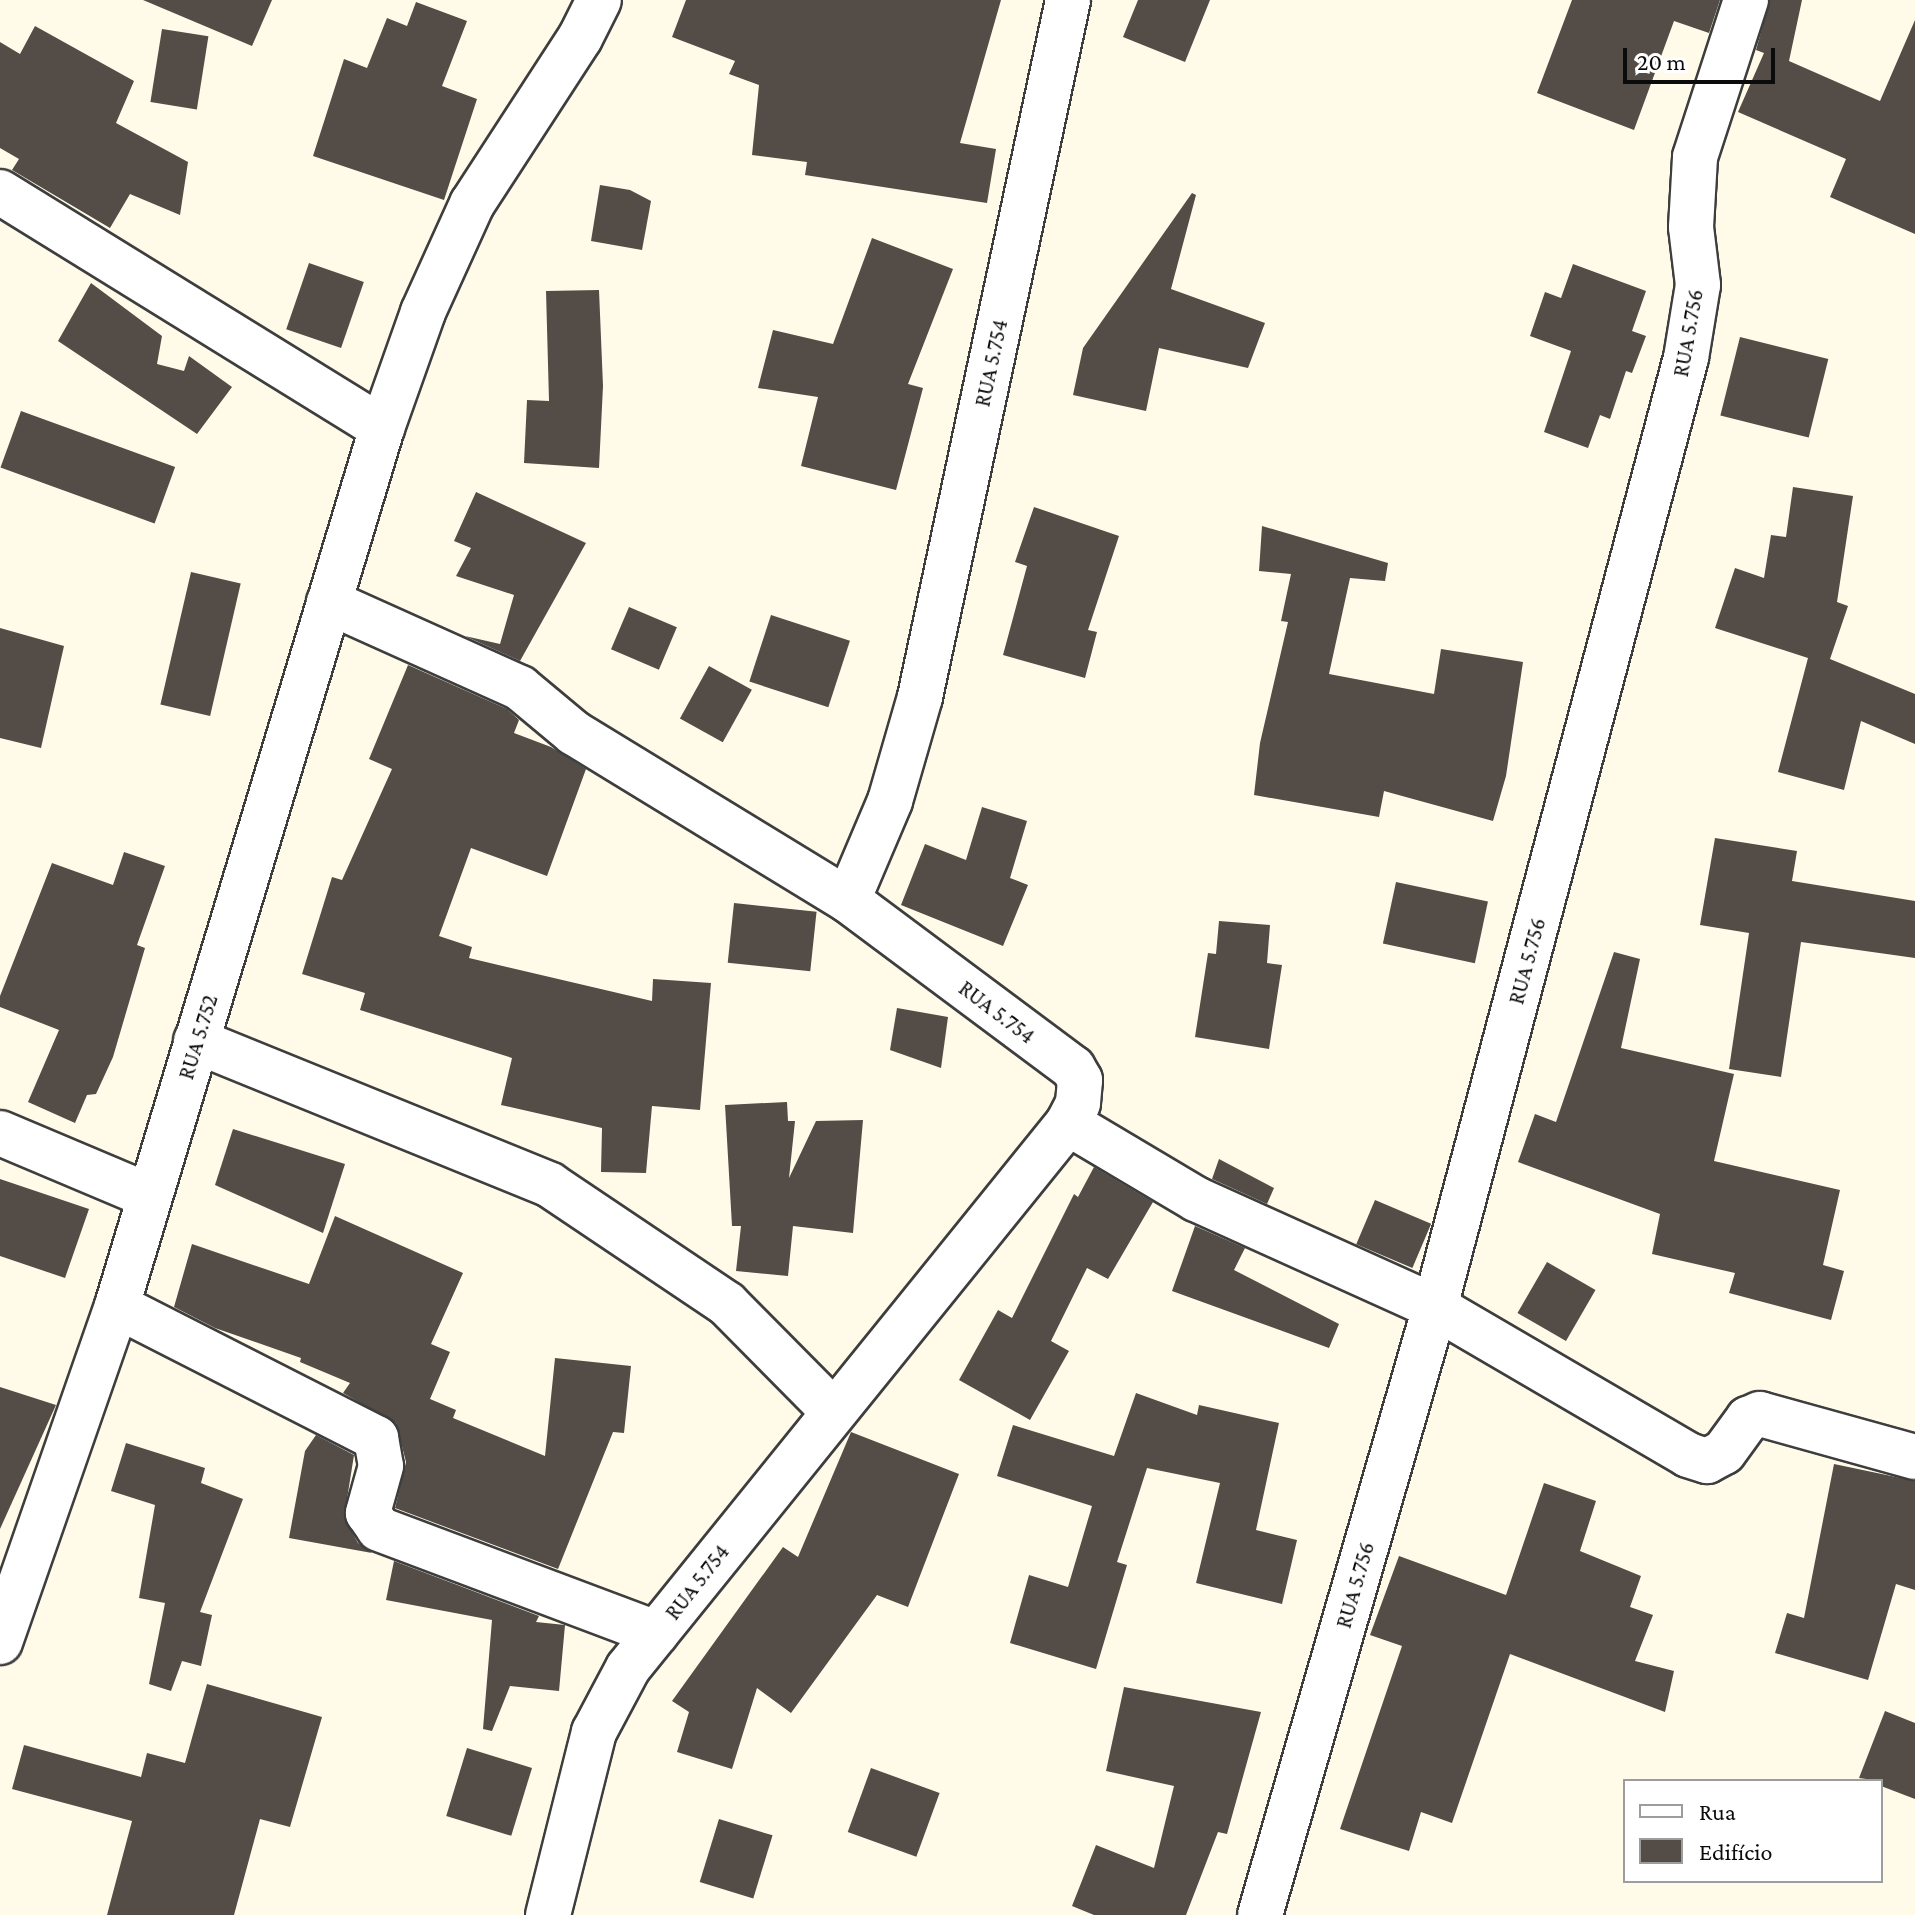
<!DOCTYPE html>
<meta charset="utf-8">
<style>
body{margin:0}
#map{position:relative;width:1915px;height:1915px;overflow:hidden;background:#fffbe8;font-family:"Crimson Pro",serif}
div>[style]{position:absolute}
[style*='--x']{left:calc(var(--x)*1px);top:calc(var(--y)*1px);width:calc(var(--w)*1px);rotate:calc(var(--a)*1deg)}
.building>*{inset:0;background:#534c47;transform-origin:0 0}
.roads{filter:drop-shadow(2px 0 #3e3e3e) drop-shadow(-2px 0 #3e3e3e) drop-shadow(0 2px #3e3e3e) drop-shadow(0 -2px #3e3e3e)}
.street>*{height:44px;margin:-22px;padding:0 22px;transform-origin:22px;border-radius:22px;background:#fff}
span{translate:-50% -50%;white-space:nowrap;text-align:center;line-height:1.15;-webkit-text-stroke:8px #fff;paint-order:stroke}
.street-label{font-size:22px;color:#0b0b0b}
.legend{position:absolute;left:1623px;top:1779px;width:260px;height:104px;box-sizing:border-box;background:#fff;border:2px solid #9d9d9d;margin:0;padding:10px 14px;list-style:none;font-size:24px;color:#0b0b0b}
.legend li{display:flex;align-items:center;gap:16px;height:40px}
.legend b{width:40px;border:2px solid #9d9d9d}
.scale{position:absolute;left:1623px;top:48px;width:152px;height:36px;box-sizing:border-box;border:4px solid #0b0b0b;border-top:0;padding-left:10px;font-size:24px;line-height:28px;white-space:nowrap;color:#0b0b0b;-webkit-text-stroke:6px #fff;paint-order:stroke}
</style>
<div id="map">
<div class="building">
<div style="clip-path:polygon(143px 0,272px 0,252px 46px)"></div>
<div style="clip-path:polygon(686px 0,1001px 0,960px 143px,996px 149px,987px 203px,805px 175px,807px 162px,752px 155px,759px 85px,729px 74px,735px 61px,672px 37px)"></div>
<div style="clip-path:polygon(1138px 0,1210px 0,1185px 62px,1123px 37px)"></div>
<div style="clip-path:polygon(1572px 0,1720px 0,1709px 33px,1674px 21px,1634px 130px,1537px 93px)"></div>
<div style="clip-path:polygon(1770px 0,1802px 0,1789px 61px,1880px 101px,1915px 20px,1915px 234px,1830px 197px,1846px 159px,1738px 112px,1764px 53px,1756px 50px)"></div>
<div style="clip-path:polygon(416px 2px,467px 21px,442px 86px,477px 99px,444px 200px,313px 156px,344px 59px,367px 68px,387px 18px,407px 26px)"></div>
<div style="clip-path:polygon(35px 26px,134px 81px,116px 123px,188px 162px,180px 215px,130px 194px,110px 228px,12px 170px,19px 159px,0 148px,0 42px,20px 54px)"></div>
<div style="left:162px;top:29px;width:47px;height:74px;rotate:9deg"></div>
<div style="clip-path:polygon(600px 185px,630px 190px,651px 201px,642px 250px,591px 241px)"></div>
<div style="clip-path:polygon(1192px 193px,1196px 195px,1171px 289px,1265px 323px,1248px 368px,1159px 348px,1146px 411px,1073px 395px,1083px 348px)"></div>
<div style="clip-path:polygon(872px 238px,953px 269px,908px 384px,923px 388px,896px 490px,801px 466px,818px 397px,758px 388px,773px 330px,833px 344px)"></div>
<div style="left:309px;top:263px;width:58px;height:70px;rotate:19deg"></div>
<div style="clip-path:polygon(1573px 264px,1646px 291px,1632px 331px,1646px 336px,1632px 373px,1626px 371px,1610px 419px,1600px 415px,1588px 448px,1544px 432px,1571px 351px,1530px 336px,1545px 292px,1561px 298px)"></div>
<div style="clip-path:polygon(91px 283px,162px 336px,157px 364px,184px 371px,189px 356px,232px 387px,197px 434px,58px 341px)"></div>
<div style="clip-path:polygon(599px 290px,603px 386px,599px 468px,524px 463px,527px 400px,549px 401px,546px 291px)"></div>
<div style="left:1740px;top:337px;width:91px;height:81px;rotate:14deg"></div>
<div style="left:21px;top:411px;width:164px;height:60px;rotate:20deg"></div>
<div style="clip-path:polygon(1793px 487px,1853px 496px,1837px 602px,1848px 606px,1830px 659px,1915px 694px,1915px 744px,1861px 721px,1844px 790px,1778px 772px,1808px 658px,1715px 628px,1735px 568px,1764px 578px,1771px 535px,1786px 537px)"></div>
<div style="clip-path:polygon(476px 492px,586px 543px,520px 661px,465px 636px,500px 644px,514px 595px,456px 576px,471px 548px,454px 541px)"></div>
<div style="clip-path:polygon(1034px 507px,1119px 536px,1088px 630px,1097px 632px,1085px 678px,1003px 655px,1027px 566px,1015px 562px)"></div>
<div style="clip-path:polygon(1262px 526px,1388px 563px,1385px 581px,1350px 578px,1329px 674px,1434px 694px,1441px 649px,1523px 662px,1506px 776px,1493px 821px,1384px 791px,1379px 817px,1254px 795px,1260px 743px,1288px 622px,1281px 621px,1291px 574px,1259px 571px)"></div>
<div style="left:191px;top:572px;width:51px;height:136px;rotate:13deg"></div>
<div style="left:629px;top:607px;width:52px;height:46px;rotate:23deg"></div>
<div style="left:771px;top:615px;width:83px;height:70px;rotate:18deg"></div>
<div style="clip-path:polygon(0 628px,64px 646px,41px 748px,0 738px)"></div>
<div style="clip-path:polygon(408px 665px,507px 709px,519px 720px,514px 733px,551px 747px,586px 769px,547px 876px,471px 848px,439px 936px,472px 947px,469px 958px,652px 1001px,653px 979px,711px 983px,700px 1110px,652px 1106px,646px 1173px,601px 1172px,602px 1128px,501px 1105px,512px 1058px,360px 1010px,365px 993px,302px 974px,332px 877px,342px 880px,392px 769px,369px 759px)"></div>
<div style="left:709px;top:666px;width:49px;height:60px;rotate:29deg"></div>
<div style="clip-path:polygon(982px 807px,1027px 821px,1010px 878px,1028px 885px,1003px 946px,901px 905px,925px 844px,966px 860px)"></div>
<div style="clip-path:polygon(1715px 838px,1797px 851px,1792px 881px,1915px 901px,1915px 958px,1801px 942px,1781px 1077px,1729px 1069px,1749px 933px,1700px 925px)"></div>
<div style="clip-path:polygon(124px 852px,165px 866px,137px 945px,145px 948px,113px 1057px,96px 1094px,87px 1095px,75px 1123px,28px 1102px,59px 1030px,0 1007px,0 996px,52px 863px,113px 885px)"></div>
<div style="left:1396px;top:882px;width:94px;height:63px;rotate:12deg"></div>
<div style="left:734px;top:903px;width:83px;height:60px;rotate:6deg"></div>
<div style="clip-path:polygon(1219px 921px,1270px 925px,1267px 963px,1282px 965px,1269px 1049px,1195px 1037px,1208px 953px,1216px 954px)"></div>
<div style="clip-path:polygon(1614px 952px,1640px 959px,1621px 1048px,1734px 1074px,1714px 1161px,1840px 1190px,1823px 1265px,1844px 1271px,1831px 1320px,1729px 1293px,1735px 1273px,1652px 1254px,1660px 1214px,1518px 1162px,1535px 1114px,1556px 1122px)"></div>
<div style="clip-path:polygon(897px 1008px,948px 1017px,941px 1068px,890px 1050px)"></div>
<div style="clip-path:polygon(787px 1102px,788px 1121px,795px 1121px,789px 1178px,816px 1121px,863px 1120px,853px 1233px,793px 1226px,788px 1276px,736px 1271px,741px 1226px,732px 1226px,725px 1105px)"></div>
<div style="clip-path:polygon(233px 1129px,345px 1164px,323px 1233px,215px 1185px)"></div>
<div style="clip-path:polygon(1219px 1159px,1274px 1188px,1267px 1204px,1212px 1179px)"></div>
<div style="clip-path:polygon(1094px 1167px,1153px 1202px,1108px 1279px,1087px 1268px,1051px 1341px,1069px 1351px,1030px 1420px,959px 1380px,998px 1310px,1012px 1318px,1074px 1194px,1078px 1197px)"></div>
<div style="clip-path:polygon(0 1179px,89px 1209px,65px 1278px,0 1256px)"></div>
<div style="left:1375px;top:1200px;width:61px;height:48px;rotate:23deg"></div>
<div style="clip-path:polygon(335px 1216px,463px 1273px,431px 1344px,450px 1352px,430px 1399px,456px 1410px,453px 1418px,545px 1456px,555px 1358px,631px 1366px,624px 1433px,613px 1432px,558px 1569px,395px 1508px,406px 1462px,396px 1423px,343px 1393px,350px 1383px,300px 1362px,301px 1358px,215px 1328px,174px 1307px,192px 1244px,309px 1284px)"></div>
<div style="clip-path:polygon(1195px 1226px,1245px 1248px,1234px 1270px,1339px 1324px,1329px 1348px,1172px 1291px)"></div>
<div style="left:1547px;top:1262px;width:56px;height:59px;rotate:30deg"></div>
<div style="clip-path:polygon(0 1387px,56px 1405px,0 1529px)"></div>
<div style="clip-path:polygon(1136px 1393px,1197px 1415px,1199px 1405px,1279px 1423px,1256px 1530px,1297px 1540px,1282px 1604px,1196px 1583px,1220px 1483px,1147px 1468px,1117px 1562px,1127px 1565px,1096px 1669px,1010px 1643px,1029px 1575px,1068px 1587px,1092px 1506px,997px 1476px,1013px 1425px,1114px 1456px)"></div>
<div style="clip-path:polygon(851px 1432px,959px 1474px,908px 1607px,877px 1595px,791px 1713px,757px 1688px,732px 1769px,677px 1752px,689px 1712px,672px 1701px,783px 1547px,798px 1557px)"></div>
<div style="clip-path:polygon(316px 1435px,354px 1455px,344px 1518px,358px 1543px,372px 1553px,289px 1538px,305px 1451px)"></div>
<div style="clip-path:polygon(126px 1443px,205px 1468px,201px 1483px,243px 1499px,200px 1612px,212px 1615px,201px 1666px,182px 1661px,171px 1691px,149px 1684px,165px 1603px,139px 1598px,155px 1505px,111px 1491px)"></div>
<div style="clip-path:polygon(1834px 1464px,1915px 1481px,1915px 1590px,1896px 1584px,1868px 1680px,1775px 1653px,1787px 1613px,1804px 1618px)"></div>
<div style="clip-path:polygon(1544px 1483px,1596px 1501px,1580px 1551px,1641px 1576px,1630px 1607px,1653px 1615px,1635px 1661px,1674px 1671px,1665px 1712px,1510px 1654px,1452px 1823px,1421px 1812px,1409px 1851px,1340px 1829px,1402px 1646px,1370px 1635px,1399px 1556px,1506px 1595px)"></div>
<div style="clip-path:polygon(394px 1561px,539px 1616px,536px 1622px,565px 1625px,559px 1691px,510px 1686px,492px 1731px,483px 1729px,492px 1620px,386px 1600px)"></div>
<div style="clip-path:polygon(207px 1684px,322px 1717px,290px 1827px,260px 1819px,234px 1915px,107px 1915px,132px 1821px,12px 1789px,24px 1745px,141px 1777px,147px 1753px,185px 1763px)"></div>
<div style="clip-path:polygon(1124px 1687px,1261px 1712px,1227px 1834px,1218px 1832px,1186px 1915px,1094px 1915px,1072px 1906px,1096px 1845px,1154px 1868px,1174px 1786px,1106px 1771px)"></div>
<div style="clip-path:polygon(1885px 1711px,1915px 1723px,1915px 1799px,1881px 1786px,1881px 1781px,1859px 1778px)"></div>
<div style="left:467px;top:1748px;width:68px;height:71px;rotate:17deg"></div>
<div style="left:871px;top:1768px;width:73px;height:68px;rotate:20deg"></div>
<div style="left:719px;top:1819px;width:56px;height:66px;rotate:17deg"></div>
</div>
<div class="roads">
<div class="street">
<div style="--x:0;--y:192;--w:449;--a:31.7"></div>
<div style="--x:329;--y:602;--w:209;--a:24.2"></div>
<div style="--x:520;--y:688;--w:70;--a:39.8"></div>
<div style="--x:574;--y:733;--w:321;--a:31.4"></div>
<div style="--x:196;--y:1041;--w:382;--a:22.1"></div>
<div style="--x:550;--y:1185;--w:213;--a:33.9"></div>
<div style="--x:727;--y:1304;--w:149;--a:45.3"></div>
<div style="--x:1068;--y:1123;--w:149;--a:30.7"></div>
<div style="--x:1196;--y:1199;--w:262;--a:24.3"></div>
<div style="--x:1435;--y:1307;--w:293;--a:30.3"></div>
<div style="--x:1688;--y:1455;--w:20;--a:18"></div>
<div style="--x:1707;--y:1461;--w:19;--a:-28"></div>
<div style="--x:1724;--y:1452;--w:41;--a:-54"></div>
<div style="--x:1748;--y:1419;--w:13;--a:-23"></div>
<div style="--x:1760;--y:1414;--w:161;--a:15.5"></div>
<div style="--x:0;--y:1133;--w:162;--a:22.9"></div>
<div style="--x:117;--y:1306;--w:291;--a:27"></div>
<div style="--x:376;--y:1438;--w:28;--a:80"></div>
<div style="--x:381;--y:1466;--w:49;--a:105.5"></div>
<div style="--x:368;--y:1513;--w:19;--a:55"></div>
<div style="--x:379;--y:1529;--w:296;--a:20.6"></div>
<div style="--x:0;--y:1642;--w:356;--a:-70.8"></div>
<div style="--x:117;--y:1306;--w:917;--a:-73.21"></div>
<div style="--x:382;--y:428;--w:123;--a:-70.5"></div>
<div style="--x:423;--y:312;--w:119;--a:-65.6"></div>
<div style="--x:472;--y:204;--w:198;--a:-57"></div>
<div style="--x:580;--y:38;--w:42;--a:-63.4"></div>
<div style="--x:548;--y:1915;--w:189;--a:-75.9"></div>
<div style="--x:594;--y:1732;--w:72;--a:-62"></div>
<div style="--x:628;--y:1668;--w:700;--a:-51.08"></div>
<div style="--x:1068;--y:1123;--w:22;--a:-63"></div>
<div style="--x:1078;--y:1103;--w:23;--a:-85"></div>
<div style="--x:1080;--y:1080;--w:14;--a:-120"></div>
<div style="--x:1073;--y:1068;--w:281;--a:-143.3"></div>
<div style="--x:848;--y:900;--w:108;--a:-67"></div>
<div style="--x:890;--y:801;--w:108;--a:-73.9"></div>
<div style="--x:920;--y:697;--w:713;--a:-78.01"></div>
<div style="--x:1260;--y:1915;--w:633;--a:-73.94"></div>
<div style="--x:1435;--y:1307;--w:982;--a:-75.19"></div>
<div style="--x:1686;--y:358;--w:74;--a:-80.7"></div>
<div style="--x:1698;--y:285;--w:58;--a:-96.9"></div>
<div style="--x:1691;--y:227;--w:70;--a:-86.7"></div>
<div style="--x:1695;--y:157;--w:165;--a:-72"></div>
</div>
</div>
<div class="street-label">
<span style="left:1688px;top:333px;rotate:-80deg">RUA 5.756</span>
<span style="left:991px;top:363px;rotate:-78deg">RUA 5.754</span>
<span style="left:1527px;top:961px;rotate:-75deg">RUA 5.756</span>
<span style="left:997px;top:1012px;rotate:37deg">RUA 5.754</span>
<span style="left:198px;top:1037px;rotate:-73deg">RUA 5.752</span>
<span style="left:697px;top:1582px;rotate:-52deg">RUA 5.754</span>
<span style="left:1355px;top:1585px;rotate:-74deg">RUA 5.756</span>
</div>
<ul class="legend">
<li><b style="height:10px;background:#fff"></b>Rua</li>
<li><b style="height:22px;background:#534c47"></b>Edifício</li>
</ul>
<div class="scale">20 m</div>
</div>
